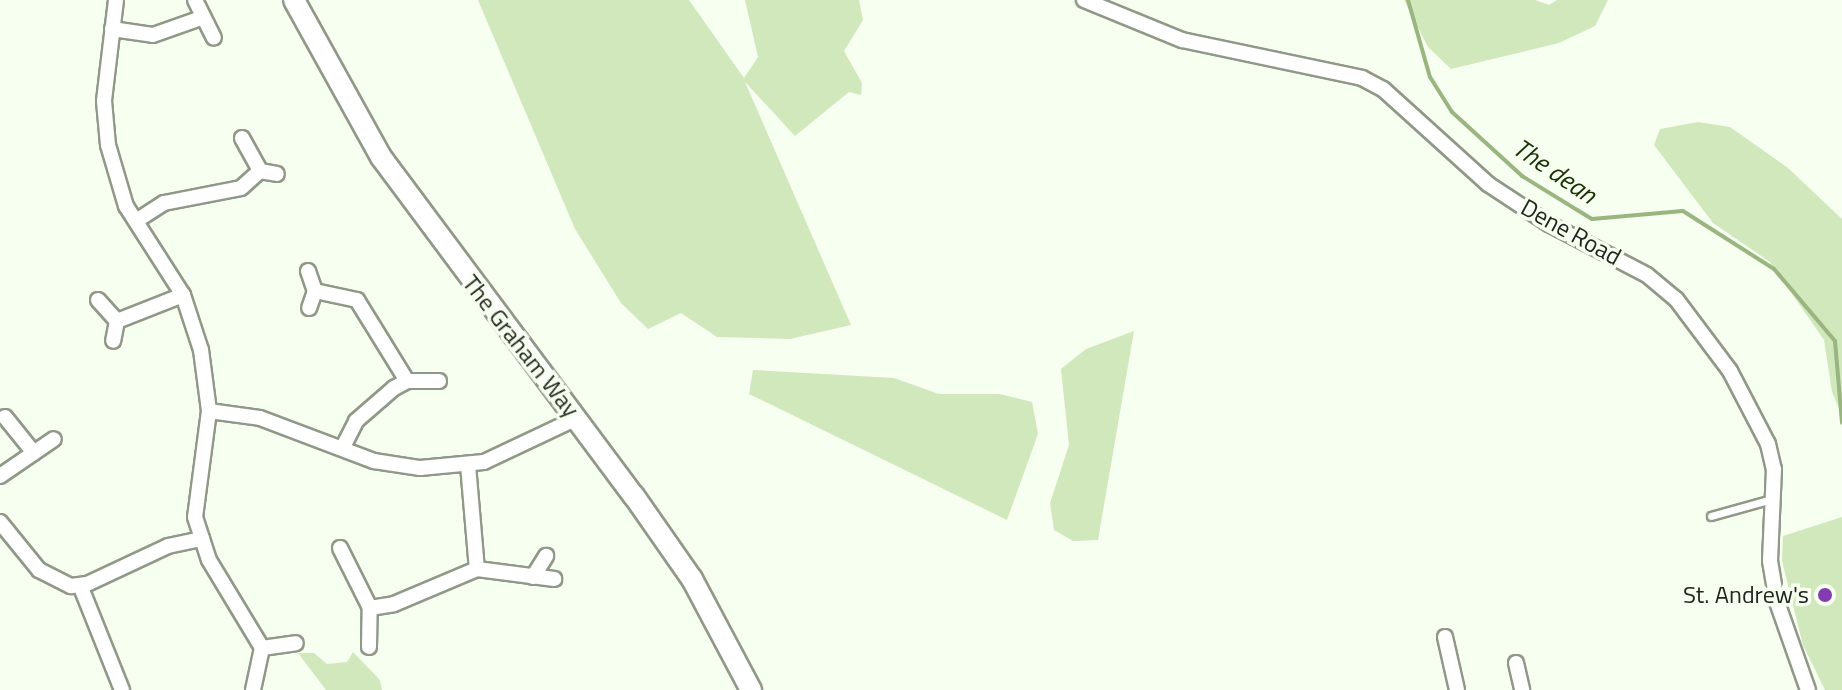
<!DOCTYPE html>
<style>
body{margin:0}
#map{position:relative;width:1842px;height:690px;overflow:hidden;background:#f7fff0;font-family:"Titillium Web",sans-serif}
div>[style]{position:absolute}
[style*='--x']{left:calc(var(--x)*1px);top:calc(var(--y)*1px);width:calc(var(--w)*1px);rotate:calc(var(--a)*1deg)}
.green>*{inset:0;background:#d1e8bc}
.stream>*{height:4px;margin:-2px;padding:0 2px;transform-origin:2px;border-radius:2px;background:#9ab57f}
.roads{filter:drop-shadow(2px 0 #909988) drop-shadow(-2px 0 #909988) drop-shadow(0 2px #909988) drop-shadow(0 -2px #909988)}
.lane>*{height:7px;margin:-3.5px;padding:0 3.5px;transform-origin:3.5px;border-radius:3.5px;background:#fff}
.street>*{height:14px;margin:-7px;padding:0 7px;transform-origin:7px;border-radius:7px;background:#fff}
.secondary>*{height:20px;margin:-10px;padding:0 10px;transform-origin:10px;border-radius:10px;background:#fff}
.dots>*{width:22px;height:22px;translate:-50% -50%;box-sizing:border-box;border:4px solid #f7fff0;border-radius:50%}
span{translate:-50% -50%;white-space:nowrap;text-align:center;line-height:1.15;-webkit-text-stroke:7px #f7fff0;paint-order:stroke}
.street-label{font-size:24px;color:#21251e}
.poi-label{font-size:24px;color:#21251e}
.right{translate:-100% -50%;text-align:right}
.water-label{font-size:26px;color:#1e2f06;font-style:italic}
</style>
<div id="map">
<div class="green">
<div style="clip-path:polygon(478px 0,689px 0,744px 78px,758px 57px,745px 0,859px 0,863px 20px,844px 51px,862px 83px,861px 95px,849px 92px,795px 136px,745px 82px,851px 325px,790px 339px,717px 337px,681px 313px,648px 329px,621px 303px,575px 229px)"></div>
<div style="clip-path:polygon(1404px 0,1535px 0,1549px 5px,1557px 0,1608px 0,1595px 26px,1559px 43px,1451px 69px,1428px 47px)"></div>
<div style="clip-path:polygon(1698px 122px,1730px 127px,1788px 168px,1842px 219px,1842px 415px,1832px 392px,1824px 340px,1770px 262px,1713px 223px,1654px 145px,1660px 129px)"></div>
<div style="clip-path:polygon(1134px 331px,1098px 540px,1073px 541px,1054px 530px,1050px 503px,1069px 445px,1061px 369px,1086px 349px)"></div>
<div style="clip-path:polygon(753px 370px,894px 378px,939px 394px,1000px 394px,1032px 402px,1038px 434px,1007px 520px,749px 394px)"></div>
<div style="clip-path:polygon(1842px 517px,1842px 690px,1825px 690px,1803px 645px,1782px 561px,1783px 536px)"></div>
<div style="clip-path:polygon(353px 652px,380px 680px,382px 690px,326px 690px,298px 653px,314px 653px,327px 664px,347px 662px)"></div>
</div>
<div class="stream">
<div style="--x:1408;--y:0;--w:80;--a:74.1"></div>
<div style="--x:1430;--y:77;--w:41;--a:57.8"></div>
<div style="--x:1452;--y:112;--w:95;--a:42.4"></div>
<div style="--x:1522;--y:176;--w:82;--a:31.6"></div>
<div style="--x:1592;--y:219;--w:91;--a:-5"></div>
<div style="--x:1683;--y:211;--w:108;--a:32.5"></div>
<div style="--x:1774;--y:269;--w:94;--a:49.7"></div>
<div style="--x:1835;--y:341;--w:82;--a:85.1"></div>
</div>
<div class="roads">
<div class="lane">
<div style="--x:1711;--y:516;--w:63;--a:-15.6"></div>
</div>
<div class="street">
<div style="--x:116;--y:0;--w:102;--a:96.8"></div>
<div style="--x:104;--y:101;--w:44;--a:84.8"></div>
<div style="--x:108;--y:145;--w:64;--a:73.6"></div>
<div style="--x:126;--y:206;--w:106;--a:57.4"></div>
<div style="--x:183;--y:295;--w:58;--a:71.9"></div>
<div style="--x:201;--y:350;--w:62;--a:82.5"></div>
<div style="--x:209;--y:411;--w:107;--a:97.5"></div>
<div style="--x:195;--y:517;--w:45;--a:72"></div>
<div style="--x:209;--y:560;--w:103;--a:58.9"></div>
<div style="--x:262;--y:648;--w:43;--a:102.1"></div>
<div style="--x:195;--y:0;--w:42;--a:63.4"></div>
<div style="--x:1084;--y:0;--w:106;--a:22.2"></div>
<div style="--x:1182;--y:40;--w:184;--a:11.9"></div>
<div style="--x:1362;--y:78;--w:24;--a:28"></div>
<div style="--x:1383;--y:89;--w:142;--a:42.1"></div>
<div style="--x:1488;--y:184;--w:73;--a:33.3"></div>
<div style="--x:1549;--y:224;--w:110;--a:27.5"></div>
<div style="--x:1647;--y:275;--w:38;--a:40"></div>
<div style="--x:1676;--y:299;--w:90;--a:53.1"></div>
<div style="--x:1730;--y:371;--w:82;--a:62.5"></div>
<div style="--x:1768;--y:444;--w:26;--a:77"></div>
<div style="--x:1774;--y:469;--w:92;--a:92.5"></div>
<div style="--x:1770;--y:561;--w:42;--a:80.3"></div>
<div style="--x:1777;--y:602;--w:93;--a:70.6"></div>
<div style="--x:112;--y:29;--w:41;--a:8.3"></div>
<div style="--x:153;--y:35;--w:51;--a:-19.5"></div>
<div style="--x:242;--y:138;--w:38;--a:61"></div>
<div style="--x:136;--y:221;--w:33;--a:-33"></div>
<div style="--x:164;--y:203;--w:78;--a:-11"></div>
<div style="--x:241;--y:188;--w:25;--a:-42"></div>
<div style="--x:260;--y:171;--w:17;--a:10"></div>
<div style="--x:308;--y:271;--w:21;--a:71"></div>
<div style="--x:315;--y:291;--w:18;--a:109"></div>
<div style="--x:315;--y:291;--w:43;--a:12.1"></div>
<div style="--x:357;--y:300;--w:95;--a:58.3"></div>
<div style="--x:98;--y:300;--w:28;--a:48"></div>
<div style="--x:117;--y:321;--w:20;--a:101"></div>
<div style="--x:117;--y:321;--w:71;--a:-21.5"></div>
<div style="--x:209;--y:411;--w:51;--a:7.8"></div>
<div style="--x:260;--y:418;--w:122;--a:20.7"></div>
<div style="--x:374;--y:461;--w:47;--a:8.7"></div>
<div style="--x:420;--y:468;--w:64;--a:-5.4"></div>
<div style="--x:484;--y:462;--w:103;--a:-25.3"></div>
<div style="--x:5;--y:417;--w:46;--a:51.1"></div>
<div style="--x:343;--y:447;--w:29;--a:-63"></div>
<div style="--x:356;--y:421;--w:50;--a:-41"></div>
<div style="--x:394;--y:388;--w:15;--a:-28"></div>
<div style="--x:407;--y:381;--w:32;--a:0"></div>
<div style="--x:468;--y:465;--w:104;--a:85.1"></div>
<div style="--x:0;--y:476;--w:65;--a:-34.4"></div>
<div style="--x:0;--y:522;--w:62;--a:50.9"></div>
<div style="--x:39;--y:570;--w:36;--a:27"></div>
<div style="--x:71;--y:586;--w:16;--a:-7"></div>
<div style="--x:87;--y:584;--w:89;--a:-25.1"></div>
<div style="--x:168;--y:546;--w:35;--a:-12"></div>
<div style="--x:340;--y:548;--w:67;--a:63.4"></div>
<div style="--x:370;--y:608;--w:24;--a:-9"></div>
<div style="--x:394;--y:604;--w:90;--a:-22.9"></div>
<div style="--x:477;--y:569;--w:78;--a:7.4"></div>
<div style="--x:533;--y:577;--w:25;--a:-58"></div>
<div style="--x:80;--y:585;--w:113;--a:68.2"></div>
<div style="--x:1445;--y:637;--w:54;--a:77.2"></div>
<div style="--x:369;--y:647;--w:39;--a:-89"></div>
<div style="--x:262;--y:648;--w:34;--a:-8"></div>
<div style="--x:1516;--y:663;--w:28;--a:77"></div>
</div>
<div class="secondary">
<div style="--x:294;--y:0;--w:179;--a:61"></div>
<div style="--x:381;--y:157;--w:423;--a:53.3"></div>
<div style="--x:634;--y:496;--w:101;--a:55.1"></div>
<div style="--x:692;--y:579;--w:126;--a:62"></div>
</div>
</div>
<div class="dots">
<div style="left:1825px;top:595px;background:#833caf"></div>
</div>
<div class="street-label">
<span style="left:1571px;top:232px;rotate:29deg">Dene Road</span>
<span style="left:521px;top:346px;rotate:52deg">The Graham Way</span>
</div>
<div class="poi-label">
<span class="right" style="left:1809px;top:595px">St. Andrew's</span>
</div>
<div class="water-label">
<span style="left:1555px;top:171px;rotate:34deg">The dean</span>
</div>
</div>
